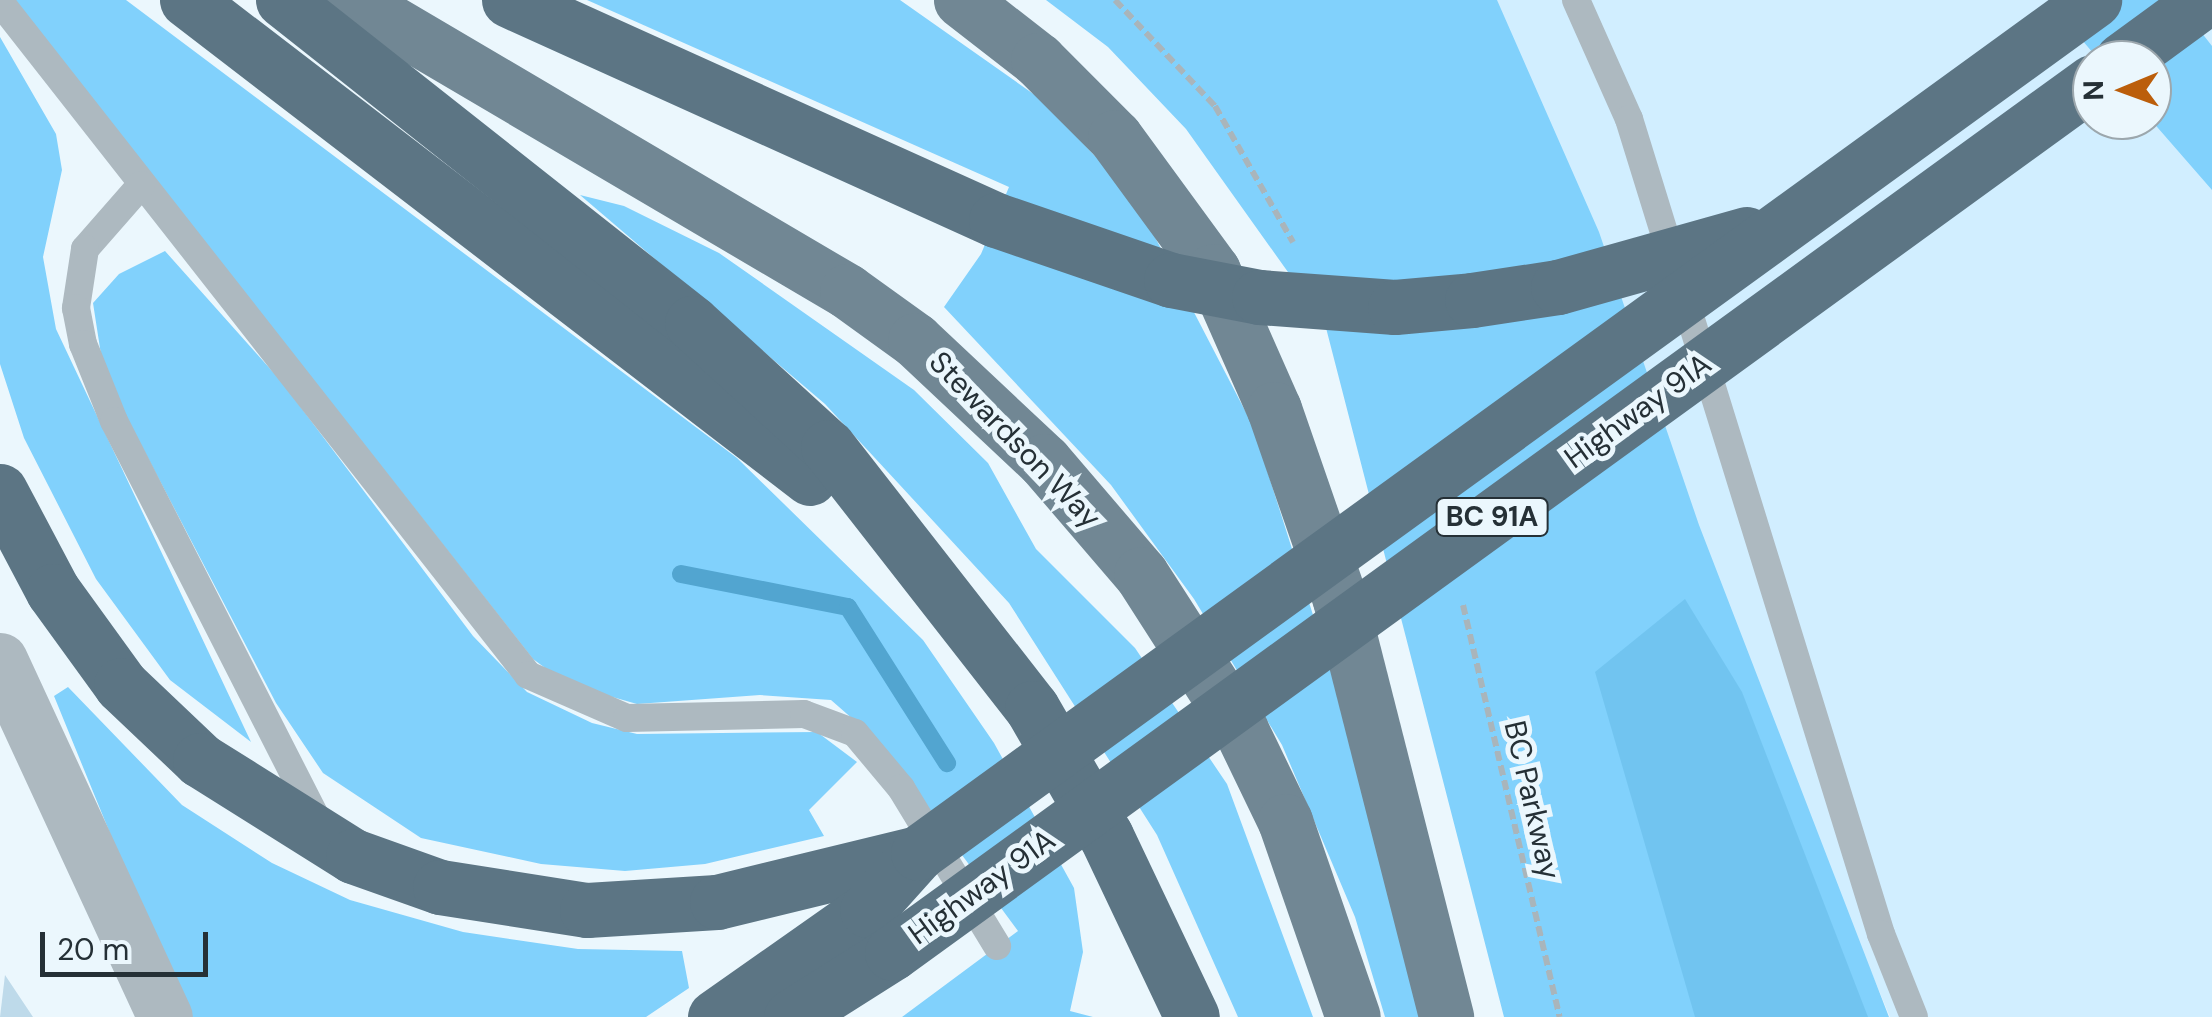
<!DOCTYPE html>
<style>
body{margin:0}
#map{position:relative;width:2212px;height:1017px;overflow:hidden;background:#ebf7fd;font-family:"DM Sans",sans-serif}
div>[style]{position:absolute}
[style*='--x']{left:calc(var(--x)*1px);top:calc(var(--y)*1px);width:calc(var(--w)*1px);rotate:calc(var(--a)*1deg)}
.built>*{inset:0;background:#d1eeff}
.green>*{inset:0;background:#81d1fc}
.forest>*{inset:0;background:#71c4f0}
.stream>*{height:18px;margin:-9px;padding:0 9px;transform-origin:9px;border-radius:9px;background:#52a5d0}
.building>*{inset:0;background:#bedaea}
.path>*{height:6px;margin-top:-3px;transform-origin:0;background:repeating-linear-gradient(90deg,#a9b5bb 0 10px,transparent 0 15px)}
.service>*{height:28px;margin:-14px;padding:0 14px;transform-origin:14px;border-radius:14px;background:#adb9c0}
.minor>*{height:55px;margin:-27.5px;padding:0 27.5px;transform-origin:27.5px;border-radius:27.5px;background:#adb9c0}
.primary>*{height:55px;margin:-27.5px;padding:0 27.5px;transform-origin:27.5px;border-radius:27.5px;background:#718794}
.motorway>*{height:55px;margin:-27.5px;padding:0 27.5px;transform-origin:27.5px;border-radius:27.5px;background:#5c7584}
span{translate:-50% -50%;white-space:nowrap;text-align:center;line-height:1.15;-webkit-text-stroke:10px #ebf7fd;paint-order:stroke}
.shield-label span{padding:2px 8px;background:#ebf7fd;border:2px solid;border-radius:8px;-webkit-text-stroke-width:0}
.shield-label{font-size:28px;color:#253036;font-weight:700}
.street-label{font-size:30px;color:#253036}
.north{position:absolute;left:2072px;top:40px;width:100px;height:100px;box-sizing:border-box;background:#ebf7fd;border:2px solid #9ca7ad;border-radius:50%;rotate:269deg;font-size:28px;font-weight:700;line-height:40px;text-align:center;color:#253036}
.north::after{content:'';display:block;margin:auto;width:35px;height:45px;background:#bb5e0b;clip-path:polygon(50% 0,100% 100%,50% 72%,0 100%)}
.scale{position:absolute;left:40px;top:932px;width:168px;height:45px;box-sizing:border-box;border:5px solid #253036;border-top:0;padding-left:12px;font-size:30px;line-height:35px;white-space:nowrap;color:#253036;-webkit-text-stroke:8px #ebf7fd;paint-order:stroke}
</style>
<div id="map">
<div class="built">
<div style="clip-path:polygon(evenodd,1480px 0,2212px 0,2212px 1017px,1890px 1017px,1708px 582px,1480px 0,2092px 60px,2152px 60px,2152px 120px,2092px 120px,2092px 60px)"></div>
</div>
<div class="green">
<div style="clip-path:polygon(14px 0,126px 0,737px 458px,923px 640px,994px 743px,1074px 888px,1083px 952px,1070px 1011px,1093px 1017px,902px 1017px,1018px 931px,878px 741px,831px 700px,760px 695px,637px 704px,567px 684px,533px 659px)"></div>
<div style="clip-path:polygon(587px 0,900px 0,1042px 100px,1112px 174px,1143px 214px,1253px 426px,1347px 722px,1421px 1017px,1385px 1017px,1355px 917px,1282px 745px,1194px 599px,1111px 485px,944px 307px,981px 254px,1009px 187px)"></div>
<div style="clip-path:polygon(1046px 0,1497px 0,1599px 232px,1699px 525px,1889px 1017px,1504px 1017px,1325px 324px,1186px 129px,1108px 47px)"></div>
<div style="clip-path:polygon(2048px 0,2176px 0,2212px 46px,2212px 190px,2151px 120px,2152px 60px,2099px 60px)"></div>
<div style="clip-path:polygon(0 37px,56px 134px,62px 170px,43px 257px,56px 329px,251px 742px,170px 680px,96px 579px,24px 438px,0 364px)"></div>
<div style="clip-path:polygon(580px 195px,624px 206px,719px 253px,914px 390px,988px 463px,1036px 549px,1135px 648px,1227px 784px,1313px 1017px,1238px 1017px,1157px 835px,1009px 603px,825px 404px)"></div>
<div style="clip-path:polygon(165px 251px,281px 381px,473px 636px,527px 692px,592px 723px,637px 734px,817px 732px,857px 762px,809px 810px,824px 836px,705px 864px,625px 871px,541px 864px,421px 838px,323px 773px,276px 703px,104px 374px,93px 303px,119px 274px)"></div>
<div style="clip-path:polygon(68px 687px,182px 805px,272px 863px,350px 900px,463px 932px,578px 949px,682px 951px,689px 988px,646px 1017px,185px 1017px,54px 696px)"></div>
</div>
<div class="forest">
<div style="clip-path:polygon(1685px 599px,1742px 692px,1868px 1017px,1695px 1017px,1595px 672px)"></div>
</div>
<div class="stream">
<div style="--x:681;--y:574;--w:170;--a:11.2"></div>
<div style="--x:848;--y:607;--w:185;--a:57.6"></div>
</div>
<div class="building">
<div style="clip-path:polygon(5px 975px,33px 1017px,0 1017px)"></div>
</div>
<div class="path">
<div style="--x:1115;--y:0;--w:146;--a:46.7"></div>
<div style="--x:1215;--y:106;--w:157;--a:60.2"></div>
<div style="--x:1463;--y:605;--w:423;--a:76.8"></div>
</div>
<div class="service">
<div style="--x:1576;--y:0;--w:130;--a:66"></div>
<div style="--x:1629;--y:119;--w:853;--a:72.82"></div>
<div style="--x:1881;--y:934;--w:89;--a:68.3"></div>
<div style="--x:0;--y:2;--w:855;--a:51.88"></div>
<div style="--x:528;--y:675;--w:108;--a:23.5"></div>
<div style="--x:627;--y:718;--w:177;--a:-1.3"></div>
<div style="--x:804;--y:714;--w:54;--a:20.4"></div>
<div style="--x:855;--y:733;--w:72;--a:50.1"></div>
<div style="--x:901;--y:788;--w:185;--a:58.7"></div>
<div style="--x:141;--y:185;--w:85;--a:131.2"></div>
<div style="--x:85;--y:249;--w:60;--a:98.7"></div>
<div style="--x:76;--y:308;--w:37;--a:79"></div>
<div style="--x:83;--y:344;--w:83;--a:68.1"></div>
<div style="--x:114;--y:421;--w:451;--a:63"></div>
</div>
<div class="minor">
<div style="--x:0;--y:660;--w:393;--a:65.2"></div>
</div>
<div class="primary">
<div style="--x:353;--y:0;--w:573;--a:30.5"></div>
<div style="--x:847;--y:291;--w:84;--a:35.8"></div>
<div style="--x:915;--y:340;--w:177;--a:43.2"></div>
<div style="--x:1044;--y:461;--w:149;--a:49.4"></div>
<div style="--x:1141;--y:574;--w:185;--a:57.3"></div>
<div style="--x:1241;--y:730;--w:101;--a:64.2"></div>
<div style="--x:1285;--y:821;--w:207;--a:70.9"></div>
<div style="--x:961;--y:0;--w:98;--a:37.9"></div>
<div style="--x:1038;--y:60;--w:109;--a:45"></div>
<div style="--x:1115;--y:137;--w:166;--a:53.8"></div>
<div style="--x:1213;--y:271;--w:151;--a:66.2"></div>
<div style="--x:1274;--y:409;--w:202;--a:70.9"></div>
<div style="--x:1340;--y:600;--w:430;--a:75.7"></div>
</div>
<div class="motorway">
<div style="--x:187;--y:0;--w:785;--a:37.5"></div>
<div style="--x:283;--y:0;--w:521;--a:38.3"></div>
<div style="--x:692;--y:323;--w:184;--a:42.4"></div>
<div style="--x:828;--y:447;--w:331;--a:52"></div>
<div style="--x:1032;--y:708;--w:148;--a:60"></div>
<div style="--x:1106;--y:836;--w:200;--a:64.6"></div>
<div style="--x:509;--y:0;--w:534;--a:24.31"></div>
<div style="--x:996;--y:220;--w:185;--a:18.9"></div>
<div style="--x:1171;--y:280;--w:90;--a:10.9"></div>
<div style="--x:1259;--y:297;--w:136;--a:4.2"></div>
<div style="--x:1395;--y:307;--w:77;--a:-5.2"></div>
<div style="--x:1472;--y:300;--w:87;--a:-8.6"></div>
<div style="--x:1558;--y:287;--w:196;--a:-15.7"></div>
<div style="--x:2122;--y:60;--w:102;--a:-36.2"></div>
<div style="--x:0;--y:491;--w:113;--a:62.1"></div>
<div style="--x:53;--y:591;--w:116;--a:54.1"></div>
<div style="--x:121;--y:685;--w:109;--a:43.5"></div>
<div style="--x:200;--y:760;--w:181;--a:32.1"></div>
<div style="--x:353;--y:856;--w:92;--a:19.6"></div>
<div style="--x:440;--y:887;--w:149;--a:8.9"></div>
<div style="--x:587;--y:910;--w:130;--a:-3.5"></div>
<div style="--x:717;--y:902;--w:207;--a:-13.7"></div>
<div style="--x:715;--y:1017;--w:186;--a:-35.1"></div>
<div style="--x:867;--y:910;--w:76;--a:-48.2"></div>
<div style="--x:918;--y:853;--w:1453;--a:-35.95"></div>
<div style="--x:791;--y:1017;--w:120;--a:-32.4"></div>
<div style="--x:892;--y:953;--w:1483;--a:-35.97"></div>
</div>
<div class="shield-label">
<span style="left:1492px;top:517px">BC 91A</span>
</div>
<div class="street-label">
<span style="left:1638px;top:411px;rotate:-36deg">Highway 91A</span>
<span style="left:1015px;top:440px;rotate:46deg">Stewardson Way</span>
<span style="left:1532px;top:800px;rotate:77deg">BC Parkway</span>
<span style="left:982px;top:887px;rotate:-36deg">Highway 91A</span>
</div>
<div class="north">N</div>
<div class="scale">20 m</div>
</div>
